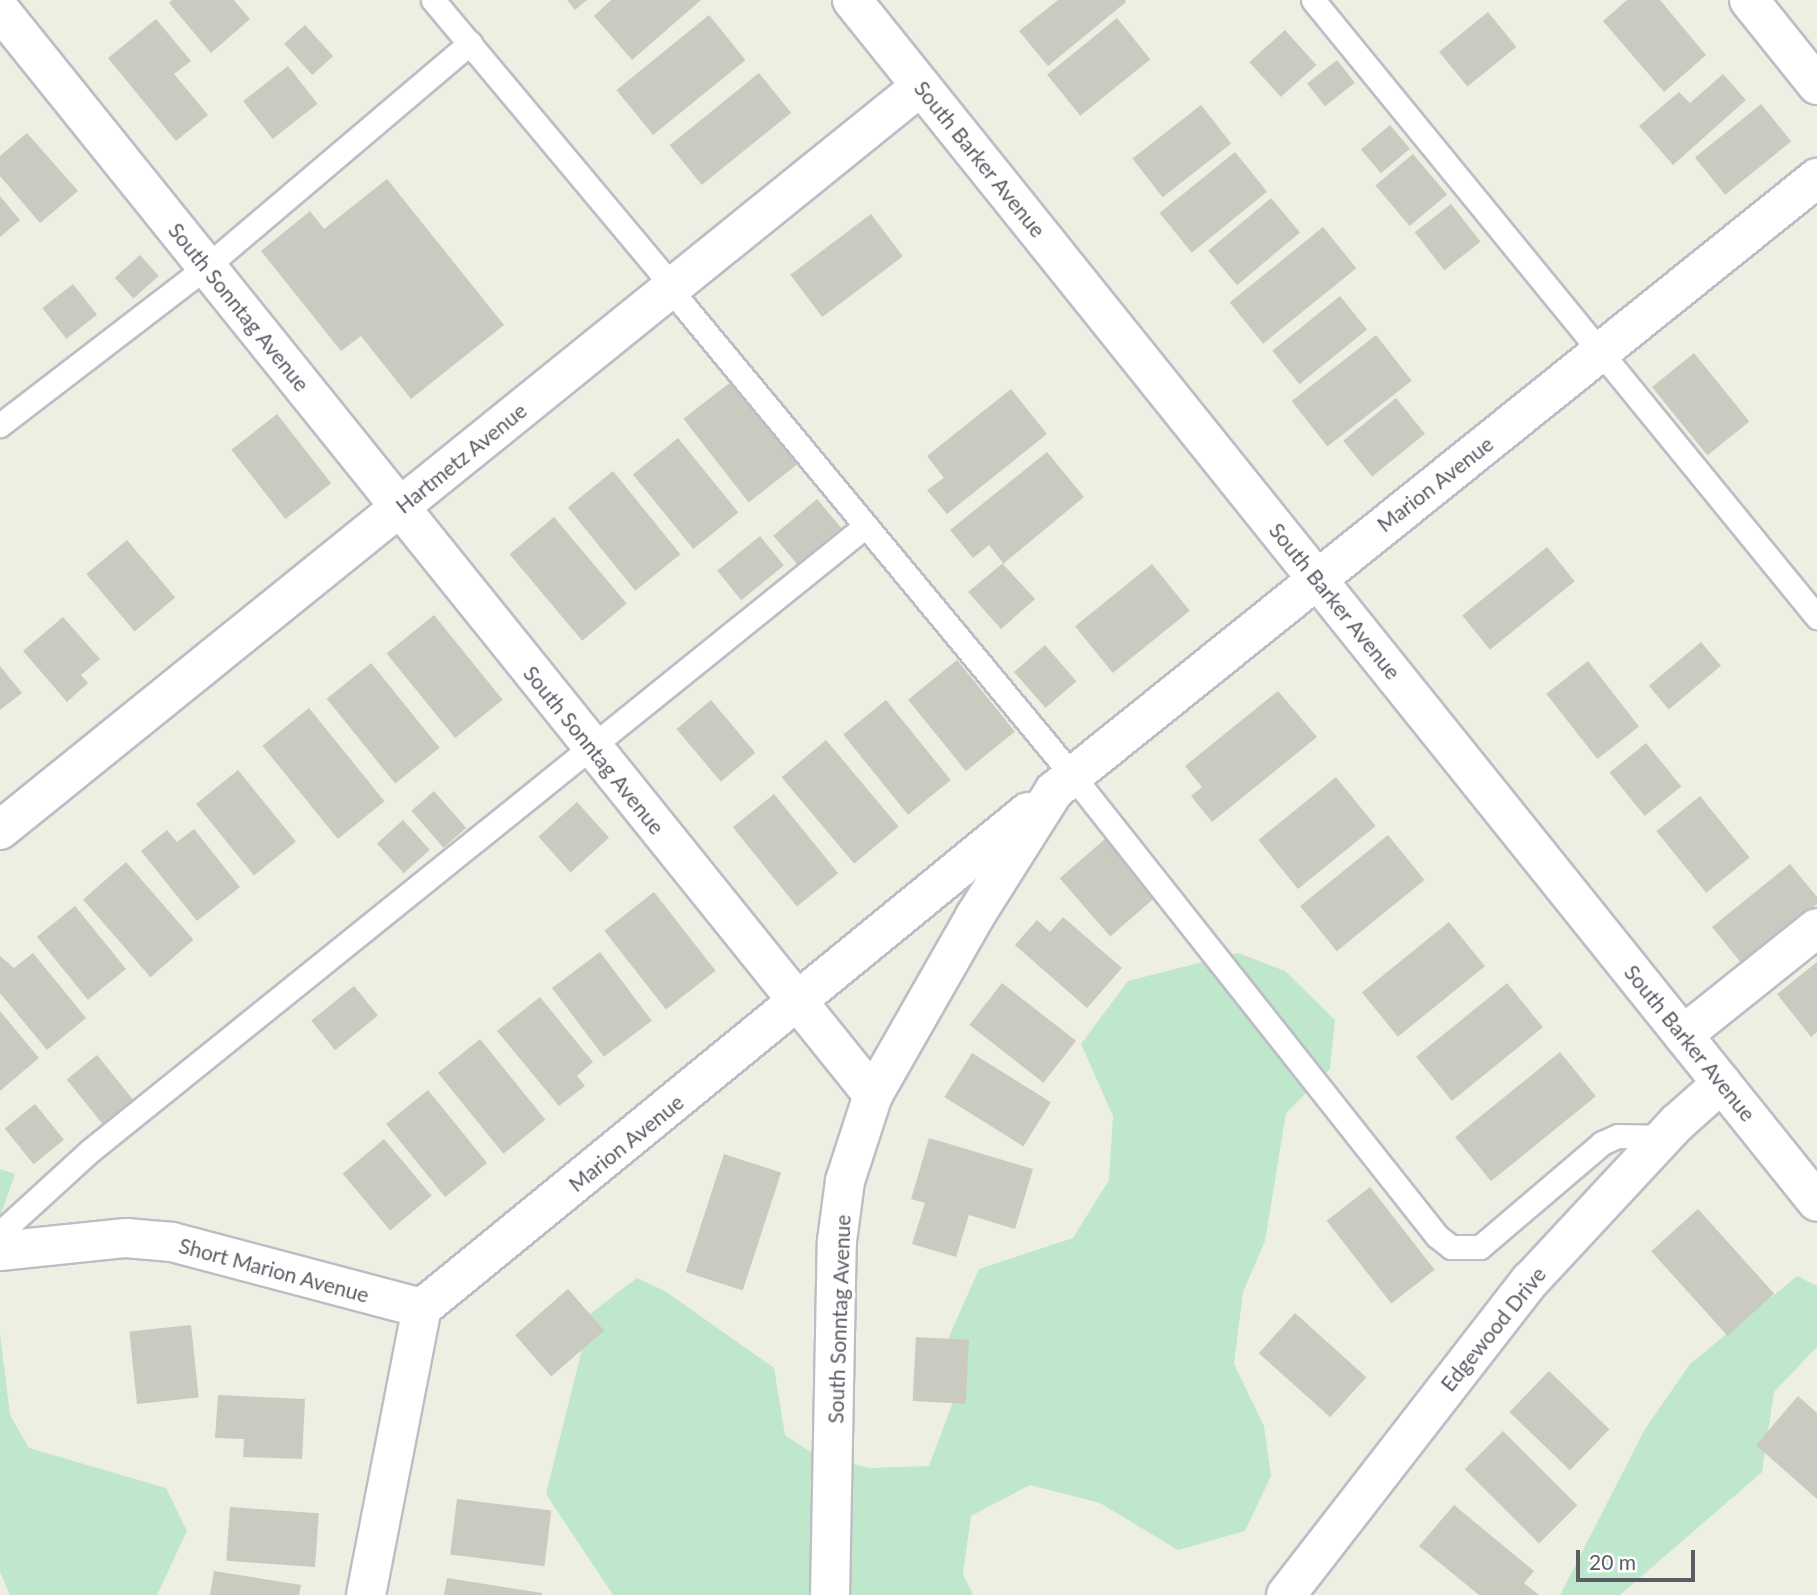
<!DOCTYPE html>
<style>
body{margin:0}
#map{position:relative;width:1817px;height:1595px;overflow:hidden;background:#eeefe3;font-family:Lato,sans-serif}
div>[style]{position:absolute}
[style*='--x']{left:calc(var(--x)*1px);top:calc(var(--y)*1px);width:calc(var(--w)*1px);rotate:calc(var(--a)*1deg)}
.green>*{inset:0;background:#bfe7cb}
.building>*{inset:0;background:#cacac0;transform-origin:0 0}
.roads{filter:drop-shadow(2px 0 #bdbec5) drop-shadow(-2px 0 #bdbec5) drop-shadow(0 2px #bdbec5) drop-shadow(0 -2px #bdbec5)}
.service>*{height:23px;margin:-11.5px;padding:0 11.5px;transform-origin:11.5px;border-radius:11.5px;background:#fff}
.minor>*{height:38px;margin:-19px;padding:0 19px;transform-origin:19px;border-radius:19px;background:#fff}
.secondary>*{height:38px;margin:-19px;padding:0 19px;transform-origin:19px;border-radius:19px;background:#fff}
span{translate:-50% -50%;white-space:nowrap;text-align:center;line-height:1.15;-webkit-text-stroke:7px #fff;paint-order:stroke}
.street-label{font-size:21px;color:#5b5d65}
.scale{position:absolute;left:1576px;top:1550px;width:119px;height:32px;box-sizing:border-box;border:4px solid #5b5d65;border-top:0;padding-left:9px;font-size:21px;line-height:24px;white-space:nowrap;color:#5b5d65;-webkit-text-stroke:5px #fff;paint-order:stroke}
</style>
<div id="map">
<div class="green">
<div style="clip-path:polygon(1238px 953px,1285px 971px,1335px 1020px,1330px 1069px,1286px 1113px,1265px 1241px,1243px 1292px,1234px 1364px,1264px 1426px,1271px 1476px,1245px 1531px,1178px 1550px,1100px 1503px,1030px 1485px,971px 1516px,963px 1574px,973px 1595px,613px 1595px,546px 1494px,591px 1313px,637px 1278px,665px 1291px,774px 1368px,785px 1435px,812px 1453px,869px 1468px,929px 1466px,953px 1402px,948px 1339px,979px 1269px,1073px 1238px,1109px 1180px,1113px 1116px,1081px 1044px,1128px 981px)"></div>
<div style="clip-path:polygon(0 1169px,15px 1174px,0 1217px)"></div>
<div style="clip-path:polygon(1797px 1276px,1817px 1286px,1817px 1347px,1774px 1392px,1762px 1472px,1620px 1595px,1560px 1595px,1645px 1429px,1690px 1364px)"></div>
<div style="clip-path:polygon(0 1333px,10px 1415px,29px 1448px,166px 1488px,187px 1531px,157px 1595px,10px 1595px,0 1572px)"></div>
</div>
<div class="building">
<div style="clip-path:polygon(172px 0,234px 0,250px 19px,211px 53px,169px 3px)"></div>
<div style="clip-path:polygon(567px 0,587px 0,575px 10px)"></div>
<div style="clip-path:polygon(611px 0,701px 0,632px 60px,594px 16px)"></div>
<div style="clip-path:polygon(1058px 0,1125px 0,1126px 2px,1048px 66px,1019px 31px)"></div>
<div style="clip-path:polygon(1627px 0,1660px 0,1706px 55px,1664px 92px,1603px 21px)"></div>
<div style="left:1488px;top:12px;width:45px;height:63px;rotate:51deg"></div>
<div style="left:709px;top:15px;width:58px;height:119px;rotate:51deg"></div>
<div style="left:1117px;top:18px;width:53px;height:90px;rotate:51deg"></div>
<div style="clip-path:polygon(156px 19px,191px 61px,174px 74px,208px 115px,176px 141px,108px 58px)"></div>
<div style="left:305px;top:25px;width:42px;height:28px;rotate:48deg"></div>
<div style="left:1285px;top:30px;width:47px;height:48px;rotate:48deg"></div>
<div style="left:1337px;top:60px;width:29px;height:38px;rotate:52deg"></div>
<div style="left:288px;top:66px;width:48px;height:57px;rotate:52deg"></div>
<div style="left:759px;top:73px;width:51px;height:115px;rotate:51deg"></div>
<div style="clip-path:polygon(1723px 74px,1746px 100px,1673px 165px,1639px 126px,1679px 92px,1690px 103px)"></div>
<div style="left:1761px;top:104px;width:48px;height:85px;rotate:51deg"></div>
<div style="left:1201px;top:105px;width:49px;height:87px;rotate:52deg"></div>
<div style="left:1390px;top:125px;width:31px;height:38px;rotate:50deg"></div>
<div style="clip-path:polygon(27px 133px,78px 191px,40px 223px,0 176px,0 156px)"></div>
<div style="left:1235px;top:152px;width:51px;height:97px;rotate:51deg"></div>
<div style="left:1413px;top:154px;width:53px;height:49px;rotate:50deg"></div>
<div style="clip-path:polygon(387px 179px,504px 325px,411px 399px,361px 336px,341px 351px,261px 251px,310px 211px,324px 229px)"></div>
<div style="clip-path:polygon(0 196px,20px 220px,0 237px)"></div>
<div style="left:1271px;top:198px;width:45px;height:82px;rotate:50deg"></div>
<div style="left:1451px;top:204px;width:48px;height:46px;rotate:52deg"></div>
<div style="left:871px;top:214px;width:53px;height:101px;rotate:53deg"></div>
<div style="left:1323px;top:227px;width:53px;height:120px;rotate:51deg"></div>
<div style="left:140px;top:255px;width:28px;height:34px;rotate:48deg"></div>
<div style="left:73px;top:284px;width:39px;height:39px;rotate:52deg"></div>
<div style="left:1340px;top:296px;width:43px;height:87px;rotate:51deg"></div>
<div style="left:1376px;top:335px;width:58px;height:107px;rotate:52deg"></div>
<div style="left:1694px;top:353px;width:88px;height:54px;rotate:51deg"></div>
<div style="left:737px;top:377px;width:106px;height:68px;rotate:52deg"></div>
<div style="clip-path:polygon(1011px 389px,1047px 434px,947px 514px,927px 490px,944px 478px,927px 456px)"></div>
<div style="left:1396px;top:398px;width:46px;height:68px;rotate:51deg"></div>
<div style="left:277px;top:414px;width:88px;height:58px;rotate:52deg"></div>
<div style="left:678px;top:438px;width:96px;height:58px;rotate:51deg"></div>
<div style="clip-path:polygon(1047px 452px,1084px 497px,1003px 564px,1035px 599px,1001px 629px,968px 592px,1003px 563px,989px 545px,973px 558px,950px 530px)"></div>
<div style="left:613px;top:471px;width:107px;height:58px;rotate:51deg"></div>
<div style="left:817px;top:499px;width:48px;height:57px;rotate:50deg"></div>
<div style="left:554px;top:517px;width:113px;height:58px;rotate:50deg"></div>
<div style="left:760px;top:536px;width:38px;height:55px;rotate:51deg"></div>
<div style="left:127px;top:540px;width:75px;height:53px;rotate:50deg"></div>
<div style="left:1547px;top:547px;width:44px;height:109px;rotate:51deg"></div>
<div style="left:1152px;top:564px;width:60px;height:99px;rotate:51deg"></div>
<div style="left:434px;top:615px;width:109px;height:61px;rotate:51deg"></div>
<div style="clip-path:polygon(63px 617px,100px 659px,81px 675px,88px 683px,67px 702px,23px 651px)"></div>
<div style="left:1701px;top:642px;width:31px;height:68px;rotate:50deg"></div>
<div style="left:1045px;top:645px;width:48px;height:41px;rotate:49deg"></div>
<div style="left:957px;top:660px;width:92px;height:63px;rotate:51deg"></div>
<div style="left:1588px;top:661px;width:83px;height:53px;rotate:52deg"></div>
<div style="left:371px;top:663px;width:109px;height:57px;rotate:51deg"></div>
<div style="clip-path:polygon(0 666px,22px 693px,0 710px)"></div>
<div style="clip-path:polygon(1278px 691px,1317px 737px,1212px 822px,1191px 796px,1202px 787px,1185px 766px)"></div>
<div style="left:711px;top:700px;width:69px;height:45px;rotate:50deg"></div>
<div style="left:886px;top:700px;width:103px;height:55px;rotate:51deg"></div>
<div style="left:309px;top:708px;width:120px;height:60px;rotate:51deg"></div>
<div style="left:826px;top:740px;width:113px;height:58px;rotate:50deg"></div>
<div style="left:1646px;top:743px;width:56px;height:47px;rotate:51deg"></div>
<div style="left:238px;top:770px;width:92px;height:54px;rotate:51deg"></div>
<div style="left:1336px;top:777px;width:63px;height:100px;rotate:51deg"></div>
<div style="left:434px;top:791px;width:49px;height:30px;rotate:49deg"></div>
<div style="left:774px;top:794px;width:102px;height:53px;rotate:51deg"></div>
<div style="left:1700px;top:796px;width:79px;height:56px;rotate:51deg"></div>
<div style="left:577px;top:802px;width:48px;height:52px;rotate:48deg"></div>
<div style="left:403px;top:820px;width:40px;height:35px;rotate:48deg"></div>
<div style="clip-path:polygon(194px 829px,240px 887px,197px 921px,141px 851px,167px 830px,177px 842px)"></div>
<div style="left:1388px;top:835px;width:58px;height:113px;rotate:51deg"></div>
<div style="left:1105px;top:839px;width:77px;height:60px;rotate:49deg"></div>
<div style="left:126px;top:862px;width:103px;height:57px;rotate:49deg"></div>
<div style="clip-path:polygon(1790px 864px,1817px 897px,1817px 904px,1742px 964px,1712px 927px)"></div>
<div style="left:654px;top:892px;width:100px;height:63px;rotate:52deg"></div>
<div style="left:75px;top:906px;width:81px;height:49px;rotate:51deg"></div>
<div style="clip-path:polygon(1063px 917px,1122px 968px,1087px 1008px,1015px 945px,1037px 920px,1050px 932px)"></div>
<div style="left:1449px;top:922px;width:57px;height:112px;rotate:51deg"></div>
<div style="left:600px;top:952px;width:86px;height:60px;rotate:53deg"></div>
<div style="clip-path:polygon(33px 953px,86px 1018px,47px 1050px,0 993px,0 956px,14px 968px)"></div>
<div style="clip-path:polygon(1817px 962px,1817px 1032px,1811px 1037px,1777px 994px)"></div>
<div style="left:1002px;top:983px;width:94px;height:53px;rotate:38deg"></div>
<div style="left:1507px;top:983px;width:57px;height:117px;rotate:51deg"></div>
<div style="left:354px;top:986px;width:38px;height:55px;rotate:51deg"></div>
<div style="clip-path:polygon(540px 997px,593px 1062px,577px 1076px,585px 1086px,559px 1106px,497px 1031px)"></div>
<div style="clip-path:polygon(0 1011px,39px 1058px,0 1091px)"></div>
<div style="left:480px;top:1039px;width:104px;height:54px;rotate:51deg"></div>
<div style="left:1560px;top:1052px;width:57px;height:135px;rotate:51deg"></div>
<div style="left:972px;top:1053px;width:93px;height:52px;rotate:32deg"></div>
<div style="left:97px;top:1055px;width:60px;height:39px;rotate:51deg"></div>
<div style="left:428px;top:1090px;width:94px;height:54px;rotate:51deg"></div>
<div style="left:35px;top:1104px;width:46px;height:39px;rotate:51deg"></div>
<div style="clip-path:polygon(929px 1138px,1033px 1169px,1015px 1229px,969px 1215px,956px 1257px,912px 1244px,925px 1203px,911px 1199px)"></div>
<div style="left:384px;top:1139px;width:74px;height:54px;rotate:50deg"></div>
<div style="left:724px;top:1154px;width:60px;height:124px;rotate:18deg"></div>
<div style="left:1370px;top:1187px;width:105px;height:55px;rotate:52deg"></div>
<div style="left:1698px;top:1209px;width:114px;height:63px;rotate:48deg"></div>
<div style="left:568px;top:1289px;width:55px;height:70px;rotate:49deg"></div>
<div style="left:1295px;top:1313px;width:96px;height:54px;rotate:42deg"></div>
<div style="left:191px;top:1325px;width:73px;height:62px;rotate:84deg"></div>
<div style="left:916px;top:1337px;width:53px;height:64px;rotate:3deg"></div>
<div style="left:1549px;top:1371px;width:84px;height:57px;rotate:44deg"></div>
<div style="clip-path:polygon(218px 1395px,305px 1399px,302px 1459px,243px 1457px,244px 1439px,215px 1438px)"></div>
<div style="clip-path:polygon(1798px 1396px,1817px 1413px,1817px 1499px,1756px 1445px)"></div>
<div style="left:1503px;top:1431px;width:105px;height:54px;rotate:45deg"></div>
<div style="left:457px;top:1499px;width:95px;height:56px;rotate:7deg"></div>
<div style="clip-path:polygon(1454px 1505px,1534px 1571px,1524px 1583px,1539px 1595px,1479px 1595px,1419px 1546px)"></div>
<div style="left:230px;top:1507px;width:89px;height:54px;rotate:4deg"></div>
<div style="clip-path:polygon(214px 1571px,301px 1585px,299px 1595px,210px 1595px)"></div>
<div style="clip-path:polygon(447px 1578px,542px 1593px,542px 1595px,444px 1595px)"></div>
</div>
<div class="roads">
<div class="service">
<div style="--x:433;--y:0;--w:374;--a:50.1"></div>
<div style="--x:1313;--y:0;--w:797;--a:50.76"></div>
<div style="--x:670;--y:289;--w:631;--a:50.4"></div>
<div style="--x:1072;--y:775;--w:588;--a:51.63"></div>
<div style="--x:1437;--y:1236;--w:18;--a:38"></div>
<div style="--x:1451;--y:1247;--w:29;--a:0"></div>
<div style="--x:1480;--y:1247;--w:160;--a:-40.4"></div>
<div style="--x:1602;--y:1143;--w:17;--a:-24"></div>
<div style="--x:1618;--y:1136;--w:46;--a:1.2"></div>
<div style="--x:0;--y:425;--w:261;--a:-37.5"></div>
<div style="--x:207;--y:266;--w:345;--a:-40.3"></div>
<div style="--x:0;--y:1233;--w:123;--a:-42.4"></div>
<div style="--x:91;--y:1150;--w:991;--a:-38.86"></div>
</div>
<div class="minor">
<div style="--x:1749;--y:0;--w:109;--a:51.3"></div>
<div style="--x:0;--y:10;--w:1393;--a:51.18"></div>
<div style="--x:0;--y:830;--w:1184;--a:-38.93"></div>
<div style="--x:1683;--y:1035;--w:171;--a:-38.6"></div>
<div style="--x:0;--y:1251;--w:127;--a:-5.9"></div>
<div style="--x:126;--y:1238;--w:46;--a:5"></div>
<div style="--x:172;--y:1242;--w:259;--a:14.8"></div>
<div style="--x:366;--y:1595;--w:292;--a:-79"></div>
<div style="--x:422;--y:1308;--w:783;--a:-39.3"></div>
<div style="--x:830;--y:1595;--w:354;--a:-88.9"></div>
<div style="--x:837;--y:1241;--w:61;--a:-82.4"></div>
<div style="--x:845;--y:1181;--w:90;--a:-72"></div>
<div style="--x:873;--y:1095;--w:206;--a:-60.3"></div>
<div style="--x:975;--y:916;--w:148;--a:-57.7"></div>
<div style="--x:1054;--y:791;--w:979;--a:-38.78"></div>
<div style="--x:1286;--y:1595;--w:398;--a:-52.2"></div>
<div style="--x:1530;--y:1281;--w:216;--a:-47.1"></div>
<div style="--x:1677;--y:1123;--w:60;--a:-41.6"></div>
</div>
<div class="secondary">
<div style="--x:852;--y:0;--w:1541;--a:51.24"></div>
</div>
</div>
<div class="street-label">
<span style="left:980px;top:159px;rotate:51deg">South Barker Avenue</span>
<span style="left:239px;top:307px;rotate:51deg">South Sonntag Avenue</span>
<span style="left:461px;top:458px;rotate:-39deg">Hartmetz Avenue</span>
<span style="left:1435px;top:484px;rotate:-38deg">Marion Avenue</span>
<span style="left:1335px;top:601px;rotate:51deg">South Barker Avenue</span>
<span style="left:594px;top:750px;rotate:51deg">South Sonntag Avenue</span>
<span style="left:1690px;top:1043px;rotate:51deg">South Barker Avenue</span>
<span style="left:626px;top:1143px;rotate:-39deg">Marion Avenue</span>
<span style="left:274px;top:1270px;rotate:15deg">Short Marion Avenue</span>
<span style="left:839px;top:1319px;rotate:-88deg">South Sonntag Avenue</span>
<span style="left:1493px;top:1329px;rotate:-51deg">Edgewood Drive</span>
</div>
<div class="scale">20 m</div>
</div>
